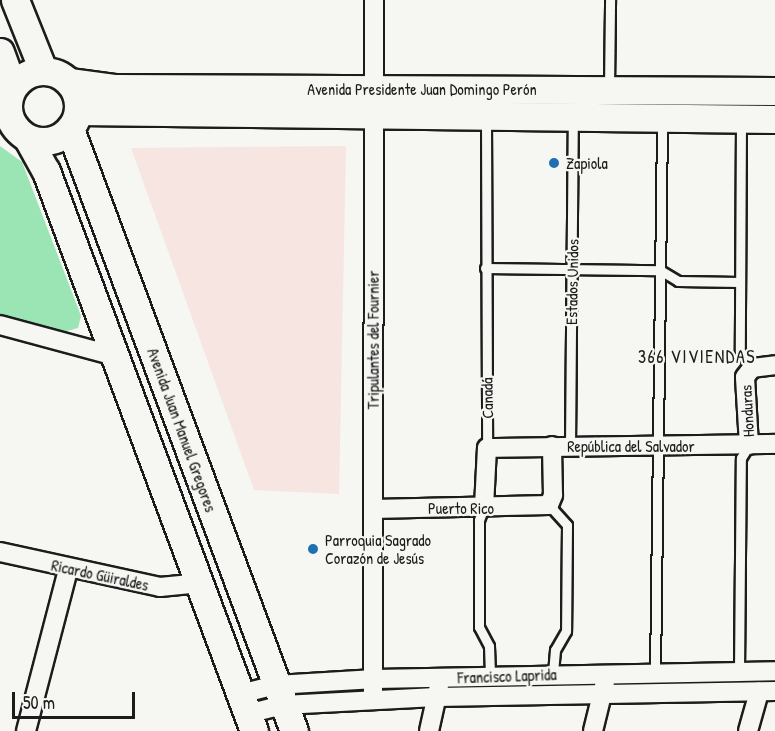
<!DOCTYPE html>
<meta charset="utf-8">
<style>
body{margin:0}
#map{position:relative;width:775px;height:731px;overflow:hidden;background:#f6f6f2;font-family:"Patrick Hand",sans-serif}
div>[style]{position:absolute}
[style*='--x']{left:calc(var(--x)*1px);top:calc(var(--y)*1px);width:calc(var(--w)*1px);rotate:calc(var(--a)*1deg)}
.built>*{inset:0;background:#f7e5e2}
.green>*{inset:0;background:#9be5b4}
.roads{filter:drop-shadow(2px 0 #1c1c1c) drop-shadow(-2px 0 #1c1c1c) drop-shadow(0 2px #1c1c1c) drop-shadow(0 -2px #1c1c1c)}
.service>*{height:9px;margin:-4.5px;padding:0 4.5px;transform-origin:4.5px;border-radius:4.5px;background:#f6f6f2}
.minor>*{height:18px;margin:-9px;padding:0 9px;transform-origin:9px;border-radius:9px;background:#f6f6f2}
.secondary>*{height:27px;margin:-13.5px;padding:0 13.5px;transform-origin:13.5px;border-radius:13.5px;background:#f6f6f2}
.secondary>.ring{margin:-13.5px;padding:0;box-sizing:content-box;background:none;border:27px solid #f6f6f2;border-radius:50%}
.dots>*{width:16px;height:16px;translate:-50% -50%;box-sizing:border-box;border:3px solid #f6f6f2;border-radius:50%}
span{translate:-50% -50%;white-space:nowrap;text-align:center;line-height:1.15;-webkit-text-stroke:4.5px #f6f6f2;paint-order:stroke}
.street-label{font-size:16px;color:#1c1c1c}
.poi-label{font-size:16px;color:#1c1c1c}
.left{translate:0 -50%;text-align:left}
.neighbourhood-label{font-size:18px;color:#1c1c1c;letter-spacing:1.5px}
.scale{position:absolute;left:12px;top:692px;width:123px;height:27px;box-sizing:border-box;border:3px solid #1c1c1c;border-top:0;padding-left:8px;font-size:18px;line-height:21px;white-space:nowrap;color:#1c1c1c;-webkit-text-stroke:4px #f6f6f2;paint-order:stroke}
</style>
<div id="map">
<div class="built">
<div style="clip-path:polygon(346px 146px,339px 494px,254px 490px,131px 148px)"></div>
</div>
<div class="green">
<div style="clip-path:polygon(0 146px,22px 162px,81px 316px,78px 328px,64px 332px,0 315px)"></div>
</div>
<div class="roads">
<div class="service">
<div style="--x:609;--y:88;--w:88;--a:-89.3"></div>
<div style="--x:486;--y:118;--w:330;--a:89.8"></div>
<div style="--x:741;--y:122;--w:229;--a:90.3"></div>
<div style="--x:740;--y:351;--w:21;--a:55"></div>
<div style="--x:485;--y:268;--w:175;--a:0.7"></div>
<div style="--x:660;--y:270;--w:21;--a:31"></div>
<div style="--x:678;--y:281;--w:61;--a:0.9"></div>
<div style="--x:570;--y:446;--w:327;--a:-89.5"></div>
<div style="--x:549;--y:505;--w:27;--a:48"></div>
<div style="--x:567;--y:525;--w:106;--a:90.5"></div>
<div style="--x:566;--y:631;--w:22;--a:120"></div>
<div style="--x:555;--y:650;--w:25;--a:95"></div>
<div style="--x:484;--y:507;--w:14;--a:111"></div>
<div style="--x:479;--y:520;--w:107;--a:90"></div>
<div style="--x:479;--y:627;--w:21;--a:62"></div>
<div style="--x:489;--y:646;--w:30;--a:88"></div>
<div style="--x:739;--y:672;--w:214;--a:-89.5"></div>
<div style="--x:741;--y:458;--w:15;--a:-58"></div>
<div style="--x:655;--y:674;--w:553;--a:-89.27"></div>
</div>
<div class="minor">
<div style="--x:0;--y:325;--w:119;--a:15.1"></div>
<div style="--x:749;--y:445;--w:68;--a:-93.4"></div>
<div style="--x:745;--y:377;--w:11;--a:-52"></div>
<div style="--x:752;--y:368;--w:23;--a:-7"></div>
<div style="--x:484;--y:507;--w:59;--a:-87.1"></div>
<div style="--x:487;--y:448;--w:288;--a:-0.8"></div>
<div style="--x:373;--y:509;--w:176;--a:-1.3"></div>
<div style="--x:549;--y:505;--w:11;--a:-68"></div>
<div style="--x:553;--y:495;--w:49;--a:-91.2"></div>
<div style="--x:0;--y:552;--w:164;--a:12.3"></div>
<div style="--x:160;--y:587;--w:41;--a:-5.6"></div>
<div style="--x:240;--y:694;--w:37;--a:-14"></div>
<div style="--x:276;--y:685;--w:99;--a:-3.5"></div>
<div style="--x:375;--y:679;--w:400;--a:-1.1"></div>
<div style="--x:373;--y:700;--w:700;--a:-89.92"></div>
<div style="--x:247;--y:714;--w:37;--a:-14"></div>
<div style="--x:283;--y:705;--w:153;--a:-3"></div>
<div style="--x:436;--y:697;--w:339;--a:-1"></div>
<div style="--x:26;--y:731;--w:166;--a:-75.4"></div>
<div style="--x:429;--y:731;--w:46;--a:-77.5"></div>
<div style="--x:593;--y:731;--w:50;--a:-76.2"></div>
<div style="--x:748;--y:731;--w:41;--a:-74.2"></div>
</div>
<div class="secondary">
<div style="--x:15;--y:0;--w:75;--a:68.2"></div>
<div style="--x:0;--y:52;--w:37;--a:70"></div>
<div class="ring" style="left:8px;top:71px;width:43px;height:43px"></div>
<div style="--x:69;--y:82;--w:45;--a:7.6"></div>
<div style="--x:114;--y:88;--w:661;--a:0.26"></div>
<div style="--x:78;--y:111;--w:697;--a:0.66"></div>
<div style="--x:70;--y:129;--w:642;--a:69.59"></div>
<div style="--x:28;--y:139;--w:37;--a:61"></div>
<div style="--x:46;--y:171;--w:597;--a:69.62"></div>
</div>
</div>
<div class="dots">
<div style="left:554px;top:163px;background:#1f6fb2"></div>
<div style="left:313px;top:549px;background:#1f6fb2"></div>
</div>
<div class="street-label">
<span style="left:422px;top:89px">Avenida Presidente Juan Domingo Perón</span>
<span style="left:572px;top:282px;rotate:-89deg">Estados Unidos</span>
<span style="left:373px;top:340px;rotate:-90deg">Tripulantes del Fournier</span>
<span style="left:487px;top:398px;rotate:-91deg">Canadá</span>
<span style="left:747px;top:411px;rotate:-93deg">Honduras</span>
<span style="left:182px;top:430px;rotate:70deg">Avenida Juan Manuel Gregores</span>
<span style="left:631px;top:446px">República del Salvador</span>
<span style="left:461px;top:508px">Puerto Rico</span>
<span style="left:100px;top:575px;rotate:12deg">Ricardo Güiraldes</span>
<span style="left:507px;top:676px;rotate:-2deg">Francisco Laprida</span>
</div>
<div class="poi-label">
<span class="left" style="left:566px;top:163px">Zapiola</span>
<span class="left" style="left:325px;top:549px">Parroquia Sagrado<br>Corazón de Jesús</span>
</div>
<div class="neighbourhood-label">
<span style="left:697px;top:357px">366 VIVIENDAS</span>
</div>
<div class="scale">50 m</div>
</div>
